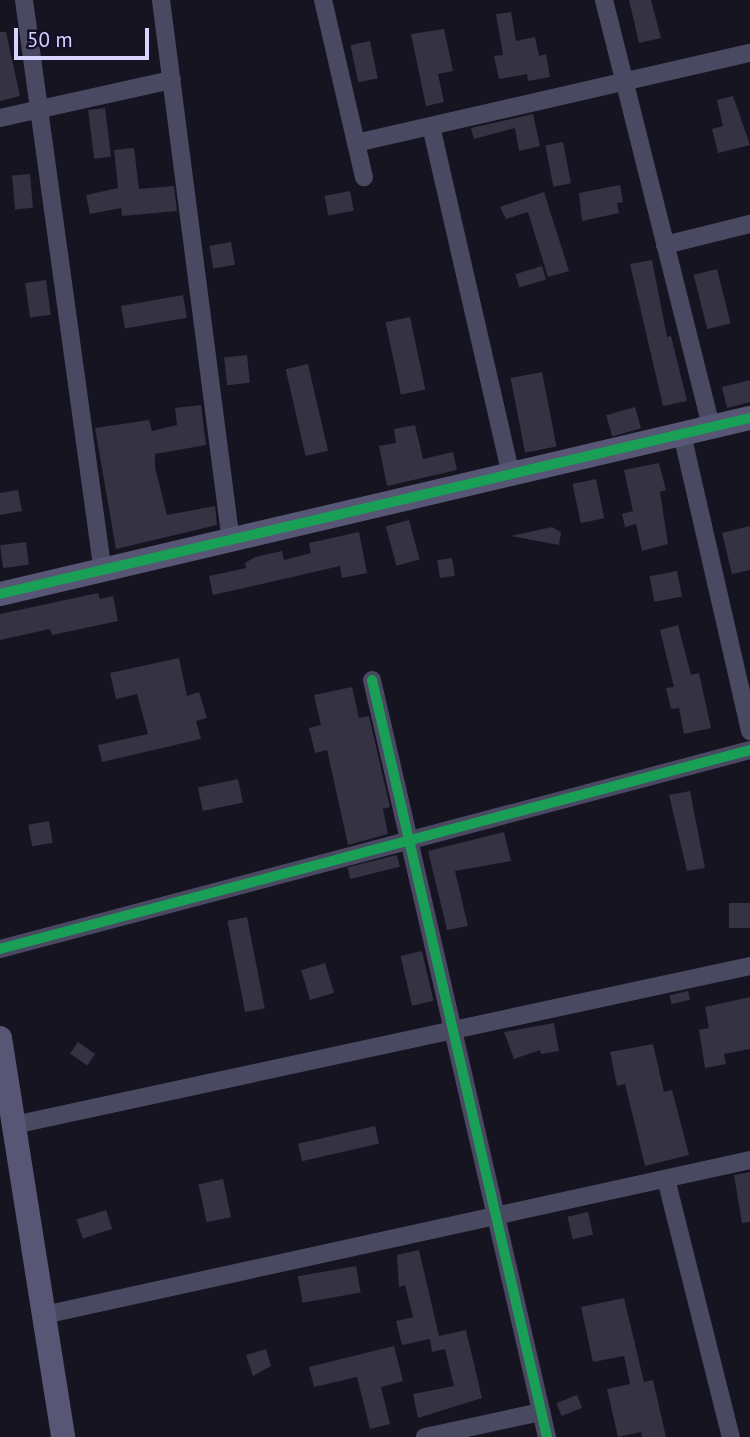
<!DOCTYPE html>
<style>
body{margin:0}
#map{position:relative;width:750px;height:1437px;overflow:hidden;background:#161421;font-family:"PT Sans",sans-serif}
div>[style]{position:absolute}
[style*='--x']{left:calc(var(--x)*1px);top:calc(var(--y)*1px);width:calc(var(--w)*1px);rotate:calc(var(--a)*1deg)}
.building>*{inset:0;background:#343243;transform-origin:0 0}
.street>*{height:18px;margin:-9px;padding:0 9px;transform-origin:9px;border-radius:9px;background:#4a4962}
.secondary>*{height:24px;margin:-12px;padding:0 12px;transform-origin:12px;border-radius:12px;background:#575674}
.cycleway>*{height:10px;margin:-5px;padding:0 5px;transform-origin:5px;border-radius:5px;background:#1a9f57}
span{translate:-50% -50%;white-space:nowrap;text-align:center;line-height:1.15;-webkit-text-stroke:5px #130f26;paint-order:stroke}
.scale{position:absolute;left:14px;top:28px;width:135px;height:32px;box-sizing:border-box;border:4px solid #d9d4ff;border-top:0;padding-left:9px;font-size:21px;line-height:24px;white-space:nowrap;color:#d9d4ff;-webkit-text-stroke:5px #130f26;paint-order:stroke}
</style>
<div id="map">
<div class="building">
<div style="clip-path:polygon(629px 0,651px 0,661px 38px,639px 43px)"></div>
<div style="clip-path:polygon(511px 12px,516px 41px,535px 37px,539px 56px,546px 54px,550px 77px,528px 81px,527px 74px,499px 79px,494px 56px,503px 55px,496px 14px)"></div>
<div style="clip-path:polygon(444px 29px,453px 71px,438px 74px,444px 102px,426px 106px,411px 34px)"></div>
<div style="clip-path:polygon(0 32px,6px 32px,20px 96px,0 101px)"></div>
<div style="left:370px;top:41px;width:38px;height:20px;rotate:78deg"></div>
<div style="clip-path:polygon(733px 96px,750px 145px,718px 153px,712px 129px,723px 126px,717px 100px)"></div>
<div style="left:105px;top:108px;width:49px;height:17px;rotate:83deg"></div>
<div style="clip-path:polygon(533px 114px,540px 146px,519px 151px,515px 128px,474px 139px,471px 128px)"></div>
<div style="left:563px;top:142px;width:42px;height:18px;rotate:79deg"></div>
<div style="clip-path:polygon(134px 148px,139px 189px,174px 186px,177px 211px,122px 216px,121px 208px,90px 214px,86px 195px,118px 188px,114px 150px)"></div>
<div style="left:30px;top:174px;width:34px;height:18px;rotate:85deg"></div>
<div style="clip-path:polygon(620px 185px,623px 202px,617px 203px,619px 213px,582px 221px,579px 193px)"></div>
<div style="left:350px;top:191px;width:20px;height:26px;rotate:79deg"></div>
<div style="clip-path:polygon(544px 192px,569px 271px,548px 277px,528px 212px,506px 219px,500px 207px)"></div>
<div style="left:231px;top:242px;width:23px;height:22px;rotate:80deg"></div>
<div style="clip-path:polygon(652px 260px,667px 337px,671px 336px,687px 401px,663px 406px,630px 264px)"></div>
<div style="left:542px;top:266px;width:14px;height:28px;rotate:73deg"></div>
<div style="left:717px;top:269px;width:56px;height:24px;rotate:76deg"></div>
<div style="left:46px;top:280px;width:35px;height:21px;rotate:82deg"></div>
<div style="left:183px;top:295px;width:23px;height:63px;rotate:80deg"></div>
<div style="left:410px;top:317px;width:74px;height:25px;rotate:78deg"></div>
<div style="left:247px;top:355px;width:28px;height:23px;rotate:84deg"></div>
<div style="left:308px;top:364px;width:89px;height:23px;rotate:77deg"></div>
<div style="left:542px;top:372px;width:76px;height:32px;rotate:79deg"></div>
<div style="clip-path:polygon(750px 380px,750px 402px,727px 408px,722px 387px)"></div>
<div style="clip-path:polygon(201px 405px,206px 445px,155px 454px,155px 467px,167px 515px,215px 506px,217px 525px,116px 549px,95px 428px,149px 420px,152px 431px,177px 425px,175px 408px)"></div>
<div style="left:635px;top:407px;width:22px;height:30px;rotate:74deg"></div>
<div style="clip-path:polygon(415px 425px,423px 459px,453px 452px,457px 470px,387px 486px,379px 446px,396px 443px,394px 429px)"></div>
<div style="clip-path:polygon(659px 463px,666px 490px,660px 492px,668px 544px,642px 551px,636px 524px,625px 527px,622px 514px,633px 511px,624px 470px)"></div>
<div style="left:596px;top:479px;width:40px;height:24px;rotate:78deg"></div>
<div style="clip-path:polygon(18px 490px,22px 511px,0 515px,0 493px)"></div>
<div style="left:409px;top:520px;width:41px;height:24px;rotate:75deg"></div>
<div style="clip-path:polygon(750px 526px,750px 570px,732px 574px,722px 533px)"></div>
<div style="clip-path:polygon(552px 527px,561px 532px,559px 545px,511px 536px)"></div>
<div style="clip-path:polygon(359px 532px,367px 573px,342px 578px,340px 566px,213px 595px,209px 576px,246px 568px,245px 563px,255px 557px,282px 551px,284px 560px,311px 553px,309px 543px)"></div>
<div style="left:26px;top:542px;width:23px;height:26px;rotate:83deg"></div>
<div style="left:452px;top:558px;width:18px;height:15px;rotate:81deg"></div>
<div style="left:677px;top:571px;width:26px;height:28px;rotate:79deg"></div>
<div style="clip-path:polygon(98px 593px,100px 599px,113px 596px,118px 621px,52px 635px,50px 629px,0 640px,0 614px)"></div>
<div style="clip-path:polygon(678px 625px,691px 675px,699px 673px,711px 728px,684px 734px,679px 708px,671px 709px,666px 688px,674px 687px,660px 630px)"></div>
<div style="clip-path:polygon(179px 658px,187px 696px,199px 692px,207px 718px,196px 721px,201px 739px,102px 762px,98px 745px,148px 734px,137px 694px,116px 699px,110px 673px)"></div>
<div style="clip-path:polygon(352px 687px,359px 718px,369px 716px,390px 807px,383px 809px,388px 834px,348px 845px,327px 750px,315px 753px,309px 728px,321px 725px,314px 695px)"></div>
<div style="left:238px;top:779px;width:24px;height:41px;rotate:78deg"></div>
<div style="clip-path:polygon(690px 791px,705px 868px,687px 871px,669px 795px)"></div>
<div style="left:49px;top:821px;width:22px;height:21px;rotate:80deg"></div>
<div style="clip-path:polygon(504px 832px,511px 861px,455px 871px,468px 926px,447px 930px,428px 851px)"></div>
<div style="left:397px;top:855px;width:12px;height:51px;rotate:76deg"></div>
<div style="left:729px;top:903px;width:21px;height:25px"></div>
<div style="left:247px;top:917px;width:93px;height:20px;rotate:79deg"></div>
<div style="left:422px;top:951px;width:51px;height:22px;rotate:77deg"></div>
<div style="left:325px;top:963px;width:31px;height:25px;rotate:73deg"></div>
<div style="left:688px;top:991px;width:9px;height:19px;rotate:77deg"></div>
<div style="clip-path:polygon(750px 997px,750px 1049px,724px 1054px,726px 1064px,705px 1068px,699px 1030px,709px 1028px,705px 1007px)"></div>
<div style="clip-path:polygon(554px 1023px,559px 1051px,541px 1054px,540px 1050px,514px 1059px,504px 1032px)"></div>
<div style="left:78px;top:1042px;width:21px;height:14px;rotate:35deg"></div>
<div style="clip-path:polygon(653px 1044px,664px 1092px,672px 1090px,689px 1155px,645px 1166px,625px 1084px,617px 1086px,610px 1052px)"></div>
<div style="left:375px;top:1126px;width:18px;height:79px;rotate:77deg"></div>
<div style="clip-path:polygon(750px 1172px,750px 1222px,742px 1223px,734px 1175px)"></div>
<div style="left:223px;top:1179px;width:39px;height:25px;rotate:78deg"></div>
<div style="left:106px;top:1210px;width:20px;height:31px;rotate:72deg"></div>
<div style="left:588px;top:1212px;width:23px;height:21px;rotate:77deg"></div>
<div style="clip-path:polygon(419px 1250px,439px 1336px,466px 1330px,482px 1398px,418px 1418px,413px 1394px,454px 1386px,445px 1349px,432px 1352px,430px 1339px,402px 1345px,396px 1321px,413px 1317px,405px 1285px,399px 1287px,397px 1255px)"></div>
<div style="left:356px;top:1266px;width:27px;height:59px;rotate:80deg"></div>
<div style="clip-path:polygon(624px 1298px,644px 1382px,653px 1380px,666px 1437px,642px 1437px,641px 1432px,618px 1437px,607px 1389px,630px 1384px,624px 1356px,593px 1362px,581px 1307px)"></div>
<div style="clip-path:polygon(394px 1346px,403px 1381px,381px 1387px,390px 1424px,370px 1429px,357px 1377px,314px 1387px,309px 1367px)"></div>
<div style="clip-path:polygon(266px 1349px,271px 1366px,253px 1376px,246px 1355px)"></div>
<div style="left:577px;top:1395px;width:14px;height:22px;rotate:69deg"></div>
</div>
<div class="street">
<div style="--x:24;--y:0;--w:578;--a:82.15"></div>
<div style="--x:161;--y:0;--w:547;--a:82.64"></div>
<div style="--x:323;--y:0;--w:182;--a:77"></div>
<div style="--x:604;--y:0;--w:440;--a:75.9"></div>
<div style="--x:0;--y:118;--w:176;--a:-12.5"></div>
<div style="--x:431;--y:126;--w:358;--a:77.1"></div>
<div style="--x:356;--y:143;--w:404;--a:-12.9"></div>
<div style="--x:665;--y:245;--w:88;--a:-13.9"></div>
<div style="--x:682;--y:434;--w:305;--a:77.1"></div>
<div style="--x:372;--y:680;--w:777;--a:76.98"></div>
<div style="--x:0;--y:949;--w:776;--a:-14.86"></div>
<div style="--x:14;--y:1125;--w:753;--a:-12.19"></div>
<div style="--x:666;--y:1179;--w:266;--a:75.9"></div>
<div style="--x:44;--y:1315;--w:723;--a:-12.38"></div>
<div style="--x:425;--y:1437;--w:119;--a:-12.2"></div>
</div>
<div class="secondary">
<div style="--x:0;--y:594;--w:770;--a:-13.21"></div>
<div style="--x:0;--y:1038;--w:404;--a:81"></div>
</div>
<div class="cycleway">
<div style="--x:0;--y:594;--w:770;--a:-13.21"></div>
<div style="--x:372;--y:680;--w:777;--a:76.98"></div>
<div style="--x:0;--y:949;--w:776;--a:-14.86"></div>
</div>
<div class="scale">50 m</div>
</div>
